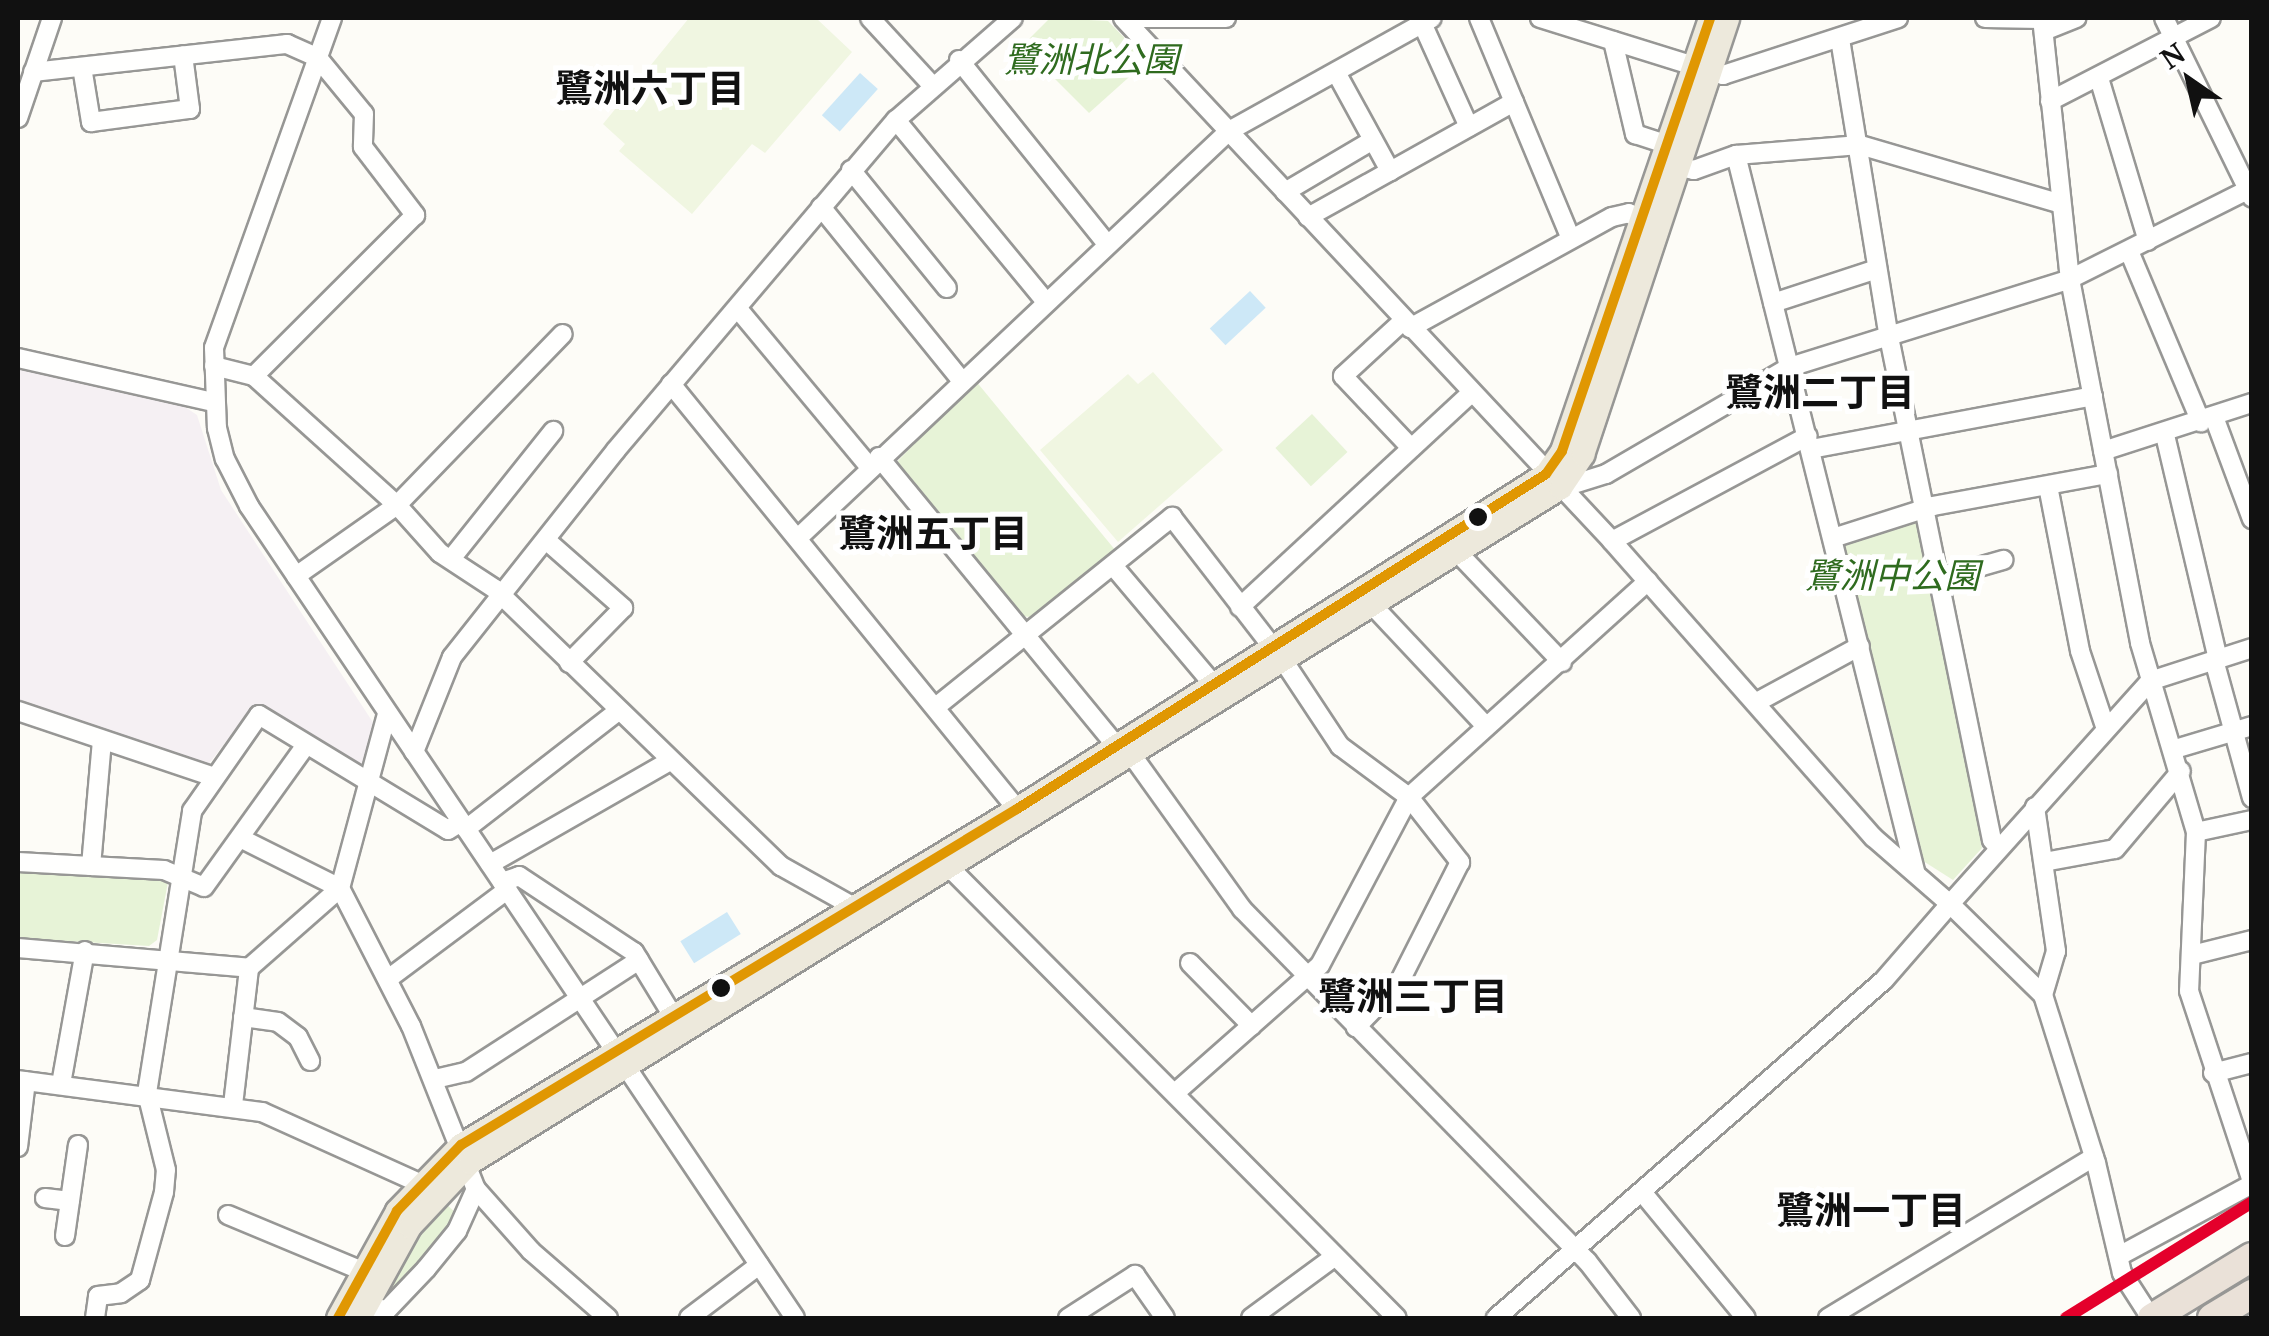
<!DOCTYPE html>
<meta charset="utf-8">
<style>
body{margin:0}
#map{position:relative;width:2269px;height:1336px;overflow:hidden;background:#fdfcf7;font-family:"Noto Serif","Noto Sans JP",serif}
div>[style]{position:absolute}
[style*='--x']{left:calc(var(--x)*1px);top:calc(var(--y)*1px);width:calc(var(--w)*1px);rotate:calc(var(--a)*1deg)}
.industrial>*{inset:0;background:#f5f0f3}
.green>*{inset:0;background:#e7f3d7;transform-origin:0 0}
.pitch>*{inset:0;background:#f0f6e1}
.water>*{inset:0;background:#cde8f7;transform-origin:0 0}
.roads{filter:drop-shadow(2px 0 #979795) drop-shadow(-2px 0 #979795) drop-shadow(0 2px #979795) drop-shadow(0 -2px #979795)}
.minor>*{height:18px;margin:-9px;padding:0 9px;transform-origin:9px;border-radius:9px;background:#fffffe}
.major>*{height:22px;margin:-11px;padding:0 11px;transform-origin:11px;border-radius:11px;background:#ede9dc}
.highway>*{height:28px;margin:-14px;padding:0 14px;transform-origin:14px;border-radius:14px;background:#eae1d8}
.bus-1>*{height:10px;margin:-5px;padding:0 5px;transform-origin:5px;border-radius:5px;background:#e09702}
.rail-1>*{height:12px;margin:-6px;padding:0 6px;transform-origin:6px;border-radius:6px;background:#e4002b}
.dots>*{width:28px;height:28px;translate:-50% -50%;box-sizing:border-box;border:5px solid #fff;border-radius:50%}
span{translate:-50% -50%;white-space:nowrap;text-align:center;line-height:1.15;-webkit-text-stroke:10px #fff;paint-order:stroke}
.park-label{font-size:35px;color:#2f6b1f;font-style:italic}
.neighbourhood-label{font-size:38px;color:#111;font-weight:700}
.frame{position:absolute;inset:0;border:20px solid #111;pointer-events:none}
.north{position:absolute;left:2139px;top:30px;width:100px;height:100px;-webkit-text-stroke:8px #fff;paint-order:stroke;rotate:326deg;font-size:28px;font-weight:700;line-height:40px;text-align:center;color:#111}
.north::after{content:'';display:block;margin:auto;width:35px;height:45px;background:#111;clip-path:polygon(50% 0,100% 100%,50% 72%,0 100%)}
</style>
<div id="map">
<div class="industrial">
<div style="clip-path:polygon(18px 368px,179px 403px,197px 415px,221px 490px,376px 727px,364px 777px,253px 706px,208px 765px,18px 701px)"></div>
</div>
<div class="green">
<div style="clip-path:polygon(1050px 18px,1108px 21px,1147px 61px,1089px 113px,1022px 46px)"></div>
<div style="clip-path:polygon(975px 380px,1116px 551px,1030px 617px,1022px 616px,896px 463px)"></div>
<div style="left:1312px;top:414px;width:52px;height:50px;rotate:47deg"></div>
<div style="clip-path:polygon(1917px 521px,1923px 527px,1982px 848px,1953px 880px,1920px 859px,1844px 548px,1848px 540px)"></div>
<div style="clip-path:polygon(18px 868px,162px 876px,168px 882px,157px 940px,149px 946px,18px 938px)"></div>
<div style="clip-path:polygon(444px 1202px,458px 1215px,437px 1254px,385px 1304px,382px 1298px,418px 1230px)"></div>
</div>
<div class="pitch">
<div style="clip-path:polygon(689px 18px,816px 18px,852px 52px,765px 153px,752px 144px,692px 214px,619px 151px,625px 144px,603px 124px)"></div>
<div style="clip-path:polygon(1153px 372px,1223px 450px,1118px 542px,1040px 450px,1128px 374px,1138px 384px)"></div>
</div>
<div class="water">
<div style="left:860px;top:73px;width:24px;height:57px;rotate:42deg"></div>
<div style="left:1250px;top:291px;width:23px;height:55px;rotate:47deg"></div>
<div style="left:727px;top:912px;width:26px;height:55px;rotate:58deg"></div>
</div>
<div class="roads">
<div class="minor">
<div style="--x:332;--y:18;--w:350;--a:109.7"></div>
<div style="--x:214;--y:348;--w:80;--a:87.9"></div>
<div style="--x:217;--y:428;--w:32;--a:76"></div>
<div style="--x:225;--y:459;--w:53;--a:62.9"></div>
<div style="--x:249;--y:506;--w:978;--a:56.08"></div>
<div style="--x:870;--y:18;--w:90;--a:47.3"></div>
<div style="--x:1123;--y:18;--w:716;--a:46.92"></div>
<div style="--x:1612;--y:541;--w:395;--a:48.6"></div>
<div style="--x:1873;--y:837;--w:102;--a:41"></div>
<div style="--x:1950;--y:904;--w:101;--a:131"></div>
<div style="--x:1884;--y:980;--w:515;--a:138.94"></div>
<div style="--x:1124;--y:18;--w:102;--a:0"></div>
<div style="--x:1479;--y:18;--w:239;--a:67.4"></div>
<div style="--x:1540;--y:18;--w:192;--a:17.3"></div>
<div style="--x:1723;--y:75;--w:184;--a:-18"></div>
<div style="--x:1985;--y:18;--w:58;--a:1"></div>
<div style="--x:2042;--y:18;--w:262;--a:83.9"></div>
<div style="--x:2070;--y:279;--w:371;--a:79.1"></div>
<div style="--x:2140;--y:643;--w:197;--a:73.5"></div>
<div style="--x:2196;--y:832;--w:159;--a:92.5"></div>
<div style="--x:2189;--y:991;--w:200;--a:71.7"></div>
<div style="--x:2164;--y:18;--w:200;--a:63.9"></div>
<div style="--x:1422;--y:23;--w:114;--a:65.7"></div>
<div style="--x:2044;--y:31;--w:35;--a:-22"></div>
<div style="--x:1840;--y:39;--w:302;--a:80.7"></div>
<div style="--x:1889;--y:337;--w:513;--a:78.43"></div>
<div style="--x:1992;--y:840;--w:11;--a:49"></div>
<div style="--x:1613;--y:41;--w:96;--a:76.7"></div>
<div style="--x:1635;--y:134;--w:33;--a:18"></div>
<div style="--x:959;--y:60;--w:235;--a:51.2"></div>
<div style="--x:82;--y:67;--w:56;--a:80.7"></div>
<div style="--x:91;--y:122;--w:100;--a:-7.5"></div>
<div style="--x:190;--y:109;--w:54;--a:-97.4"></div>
<div style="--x:33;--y:72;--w:256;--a:-6.3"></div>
<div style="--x:287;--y:44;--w:34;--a:24"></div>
<div style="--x:318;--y:58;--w:72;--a:50.6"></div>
<div style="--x:364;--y:114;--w:33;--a:92"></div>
<div style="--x:363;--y:147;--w:86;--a:52.6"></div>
<div style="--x:415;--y:215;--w:228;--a:135"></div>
<div style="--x:1337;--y:74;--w:111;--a:61.3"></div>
<div style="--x:2099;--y:78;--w:170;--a:73.3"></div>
<div style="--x:2050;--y:101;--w:181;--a:-27.3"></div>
<div style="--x:18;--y:118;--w:106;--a:-71.2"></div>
<div style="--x:896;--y:120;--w:236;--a:50.5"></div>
<div style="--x:1736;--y:155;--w:738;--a:75.96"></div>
<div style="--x:1679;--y:167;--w:15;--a:11"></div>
<div style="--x:1694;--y:170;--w:45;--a:-19.7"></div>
<div style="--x:1736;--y:155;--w:124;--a:-4.6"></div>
<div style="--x:1860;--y:145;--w:206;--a:16.3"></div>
<div style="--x:851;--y:170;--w:152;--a:50.9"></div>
<div style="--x:1285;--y:192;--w:102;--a:-30.6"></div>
<div style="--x:821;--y:207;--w:224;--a:51"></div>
<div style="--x:1308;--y:217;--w:236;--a:-29.2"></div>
<div style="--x:2129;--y:251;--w:186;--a:67.2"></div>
<div style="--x:1773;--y:303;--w:109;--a:-18.1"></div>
<div style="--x:738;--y:309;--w:204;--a:50.2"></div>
<div style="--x:1404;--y:320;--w:83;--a:137.4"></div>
<div style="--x:1343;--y:376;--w:99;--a:46.6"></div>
<div style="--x:1410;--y:328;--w:230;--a:-28.8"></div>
<div style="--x:1612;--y:217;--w:17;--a:-13"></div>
<div style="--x:1629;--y:213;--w:14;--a:34"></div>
<div style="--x:18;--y:358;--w:201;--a:12.7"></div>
<div style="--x:214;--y:366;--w:41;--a:14"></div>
<div style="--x:254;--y:376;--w:193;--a:42.1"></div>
<div style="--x:397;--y:505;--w:64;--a:48.1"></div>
<div style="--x:440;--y:553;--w:66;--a:33.2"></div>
<div style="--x:495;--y:589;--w:398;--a:44.1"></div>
<div style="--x:781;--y:866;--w:84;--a:29.3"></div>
<div style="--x:671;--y:384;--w:548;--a:50.85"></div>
<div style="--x:2214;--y:417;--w:109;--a:69.6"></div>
<div style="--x:2165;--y:435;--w:230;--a:76.7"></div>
<div style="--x:1811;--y:449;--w:287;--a:-10.6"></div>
<div style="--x:2103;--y:451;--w:157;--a:-17.9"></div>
<div style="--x:879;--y:457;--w:374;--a:50.6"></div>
<div style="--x:1116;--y:746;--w:22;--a:34"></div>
<div style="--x:1134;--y:758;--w:186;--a:54.4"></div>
<div style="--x:1242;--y:909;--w:493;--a:45.6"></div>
<div style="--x:1587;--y:1261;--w:72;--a:52.3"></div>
<div style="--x:2048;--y:486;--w:168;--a:79"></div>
<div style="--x:2080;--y:651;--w:82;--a:71.6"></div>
<div style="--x:1561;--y:488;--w:47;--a:-17.3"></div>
<div style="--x:1606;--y:474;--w:213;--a:-30.2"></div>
<div style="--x:1790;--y:367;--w:294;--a:-17.4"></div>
<div style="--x:2070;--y:279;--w:203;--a:-26.6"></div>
<div style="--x:799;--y:537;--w:591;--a:-43.36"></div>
<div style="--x:1229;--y:131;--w:232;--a:-29.1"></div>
<div style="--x:1836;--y:537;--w:102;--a:-17.7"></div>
<div style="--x:1933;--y:506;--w:178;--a:-10.4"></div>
<div style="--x:546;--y:540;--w:103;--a:41.4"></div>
<div style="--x:623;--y:608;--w:77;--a:134.5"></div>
<div style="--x:1612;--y:541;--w:222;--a:-28.2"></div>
<div style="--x:1460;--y:555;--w:148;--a:46.4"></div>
<div style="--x:451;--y:559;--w:164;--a:-51.4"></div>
<div style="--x:1115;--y:568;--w:153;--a:49.8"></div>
<div style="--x:296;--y:576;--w:123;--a:-35.1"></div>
<div style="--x:397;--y:505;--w:238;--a:-45.9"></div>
<div style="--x:1941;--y:578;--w:65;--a:-16.2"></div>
<div style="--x:1240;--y:607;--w:315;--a:-42.8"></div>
<div style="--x:1374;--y:607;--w:162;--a:46.8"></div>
<div style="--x:2214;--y:660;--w:143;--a:74.6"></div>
<div style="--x:1757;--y:702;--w:117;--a:-28.5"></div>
<div style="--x:937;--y:706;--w:302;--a:-38.8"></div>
<div style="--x:1172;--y:517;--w:185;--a:52.3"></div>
<div style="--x:1285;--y:663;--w:100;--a:56.5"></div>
<div style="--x:1340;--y:746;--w:86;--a:36.5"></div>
<div style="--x:1409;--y:797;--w:83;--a:51.9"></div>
<div style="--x:1460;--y:862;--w:136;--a:116.8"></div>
<div style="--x:1399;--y:983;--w:62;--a:134.3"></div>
<div style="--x:18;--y:711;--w:207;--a:18.6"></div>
<div style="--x:387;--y:714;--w:180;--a:105.1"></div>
<div style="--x:340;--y:888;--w:155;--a:62.8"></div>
<div style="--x:411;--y:1026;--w:175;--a:68.3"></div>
<div style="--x:476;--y:1189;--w:83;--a:48.4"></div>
<div style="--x:531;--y:1251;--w:102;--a:41"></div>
<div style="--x:2175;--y:749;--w:80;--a:-16.6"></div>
<div style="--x:414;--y:752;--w:102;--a:-68.2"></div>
<div style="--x:452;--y:657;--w:264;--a:-51.6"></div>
<div style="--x:616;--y:450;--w:433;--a:-49.7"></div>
<div style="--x:896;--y:120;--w:155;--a:-41.1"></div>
<div style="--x:2035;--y:807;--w:146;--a:81.7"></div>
<div style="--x:2056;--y:951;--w:46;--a:106.5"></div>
<div style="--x:466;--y:829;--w:192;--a:-37.8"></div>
<div style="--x:2196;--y:832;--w:57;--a:-12.1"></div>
<div style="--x:240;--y:838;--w:112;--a:26.6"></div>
<div style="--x:940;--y:858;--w:648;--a:45.19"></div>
<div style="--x:18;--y:862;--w:146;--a:3.1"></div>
<div style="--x:164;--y:870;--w:43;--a:23"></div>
<div style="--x:204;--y:887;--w:175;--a:-54.3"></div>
<div style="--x:2044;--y:862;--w:72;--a:-10.4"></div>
<div style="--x:2115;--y:849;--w:102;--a:-49.8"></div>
<div style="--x:490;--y:864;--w:207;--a:-29.8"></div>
<div style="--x:91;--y:866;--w:126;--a:-85"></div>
<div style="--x:502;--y:882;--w:18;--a:-19"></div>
<div style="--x:519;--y:876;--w:138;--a:33.5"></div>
<div style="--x:634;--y:952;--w:66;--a:58.7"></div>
<div style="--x:18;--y:948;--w:232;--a:4.9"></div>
<div style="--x:2192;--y:955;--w:62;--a:-14"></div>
<div style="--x:1190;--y:963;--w:88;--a:45.5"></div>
<div style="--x:388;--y:979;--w:149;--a:-36.8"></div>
<div style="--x:243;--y:1017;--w:35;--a:8"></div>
<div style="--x:278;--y:1022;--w:25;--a:37"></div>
<div style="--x:298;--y:1037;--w:27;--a:63"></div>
<div style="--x:2213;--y:1073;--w:40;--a:-14.4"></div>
<div style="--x:435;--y:1079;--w:32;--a:-13"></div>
<div style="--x:466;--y:1072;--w:206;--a:-32.9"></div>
<div style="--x:18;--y:1080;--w:246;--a:7.5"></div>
<div style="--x:262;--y:1112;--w:172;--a:24.3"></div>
<div style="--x:61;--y:1084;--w:135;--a:-79.8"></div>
<div style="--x:1175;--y:1093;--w:193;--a:-41.4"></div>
<div style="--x:1320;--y:965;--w:190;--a:-62.1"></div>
<div style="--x:1409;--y:797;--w:322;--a:-42.1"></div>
<div style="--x:233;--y:1105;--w:138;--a:-83.3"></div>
<div style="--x:249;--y:968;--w:121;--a:-41.3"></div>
<div style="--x:18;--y:1147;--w:66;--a:-83.1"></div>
<div style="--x:1642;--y:1192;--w:163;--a:50.5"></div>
<div style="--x:45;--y:1198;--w:25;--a:7"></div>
<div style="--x:228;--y:1215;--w:143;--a:22.6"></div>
<div style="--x:65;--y:1236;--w:92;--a:-81.9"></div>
<div style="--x:2119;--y:1256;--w:151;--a:-28.4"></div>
<div style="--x:366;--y:1306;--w:21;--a:11"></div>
<div style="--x:387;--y:1310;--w:57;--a:-46.4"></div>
<div style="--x:426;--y:1269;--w:49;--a:-50.8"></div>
<div style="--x:457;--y:1231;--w:46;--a:-65.7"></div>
<div style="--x:95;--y:1318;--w:22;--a:-82"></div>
<div style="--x:98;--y:1296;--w:23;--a:-7"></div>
<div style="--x:121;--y:1293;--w:23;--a:-34"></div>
<div style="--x:140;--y:1280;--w:91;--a:-74.7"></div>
<div style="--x:164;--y:1192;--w:22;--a:-85"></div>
<div style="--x:166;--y:1170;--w:79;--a:-103.9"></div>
<div style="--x:147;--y:1093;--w:286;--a:-80.9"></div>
<div style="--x:192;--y:811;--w:117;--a:-55.1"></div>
<div style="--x:259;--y:715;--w:221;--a:31.3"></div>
<div style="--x:448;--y:830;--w:15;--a:-32"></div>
<div style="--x:689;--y:1318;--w:88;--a:-37.1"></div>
<div style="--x:1068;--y:1318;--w:80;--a:-32.7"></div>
<div style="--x:1135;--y:1275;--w:52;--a:55.1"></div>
<div style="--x:1251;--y:1318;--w:103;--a:-36.3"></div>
<div style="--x:1828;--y:1318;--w:311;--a:-31.2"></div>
<div style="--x:2151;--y:1318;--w:54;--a:-122.8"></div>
<div style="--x:2122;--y:1273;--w:113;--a:-103.3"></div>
<div style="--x:2096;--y:1163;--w:176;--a:-107.5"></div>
<div style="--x:2043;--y:995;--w:130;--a:-135.6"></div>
<div style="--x:1950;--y:904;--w:300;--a:-48.1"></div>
<div style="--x:2150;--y:681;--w:107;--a:-17.9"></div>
</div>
<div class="major">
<div style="--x:338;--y:1318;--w:122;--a:-61.1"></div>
<div style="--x:397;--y:1211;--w:92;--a:-45.9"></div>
<div style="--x:461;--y:1145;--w:650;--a:-31.15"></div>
<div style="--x:1017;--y:809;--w:626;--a:-32.34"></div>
<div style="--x:1546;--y:474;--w:28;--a:-55"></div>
<div style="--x:1562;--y:451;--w:458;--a:-71.1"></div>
<div style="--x:360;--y:1318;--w:104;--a:-61.2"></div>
<div style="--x:410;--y:1227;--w:88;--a:-46.8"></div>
<div style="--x:470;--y:1163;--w:1283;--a:-31.75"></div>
<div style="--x:1561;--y:488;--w:40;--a:-56"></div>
<div style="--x:1583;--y:455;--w:460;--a:-71.6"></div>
</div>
<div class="highway">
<div style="--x:2152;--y:1318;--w:117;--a:-31.4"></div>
<div style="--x:2212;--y:1318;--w:47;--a:-31"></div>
</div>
</div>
<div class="bus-1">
<div style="--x:338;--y:1318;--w:122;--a:-61.1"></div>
<div style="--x:397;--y:1211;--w:92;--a:-45.9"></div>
<div style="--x:461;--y:1145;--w:650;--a:-31.15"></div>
<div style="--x:1017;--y:809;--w:626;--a:-32.34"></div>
<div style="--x:1546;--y:474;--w:28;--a:-55"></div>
<div style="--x:1562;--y:451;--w:458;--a:-71.1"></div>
</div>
<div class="rail-1">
<div style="--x:2066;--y:1318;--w:219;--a:-31.9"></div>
</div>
<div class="dots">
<div style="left:1478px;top:517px;background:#111"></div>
<div style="left:721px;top:988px;background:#111"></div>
</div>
<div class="park-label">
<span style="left:1091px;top:59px">鷺洲北公園</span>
<span style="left:1892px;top:575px">鷺洲中公園</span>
</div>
<div class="neighbourhood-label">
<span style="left:650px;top:88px">鷺洲六丁目</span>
<span style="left:1820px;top:392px">鷺洲二丁目</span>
<span style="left:933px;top:533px">鷺洲五丁目</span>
<span style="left:1413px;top:996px">鷺洲三丁目</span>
<span style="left:1871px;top:1210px">鷺洲一丁目</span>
</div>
<div class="frame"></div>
<div class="north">N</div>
</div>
